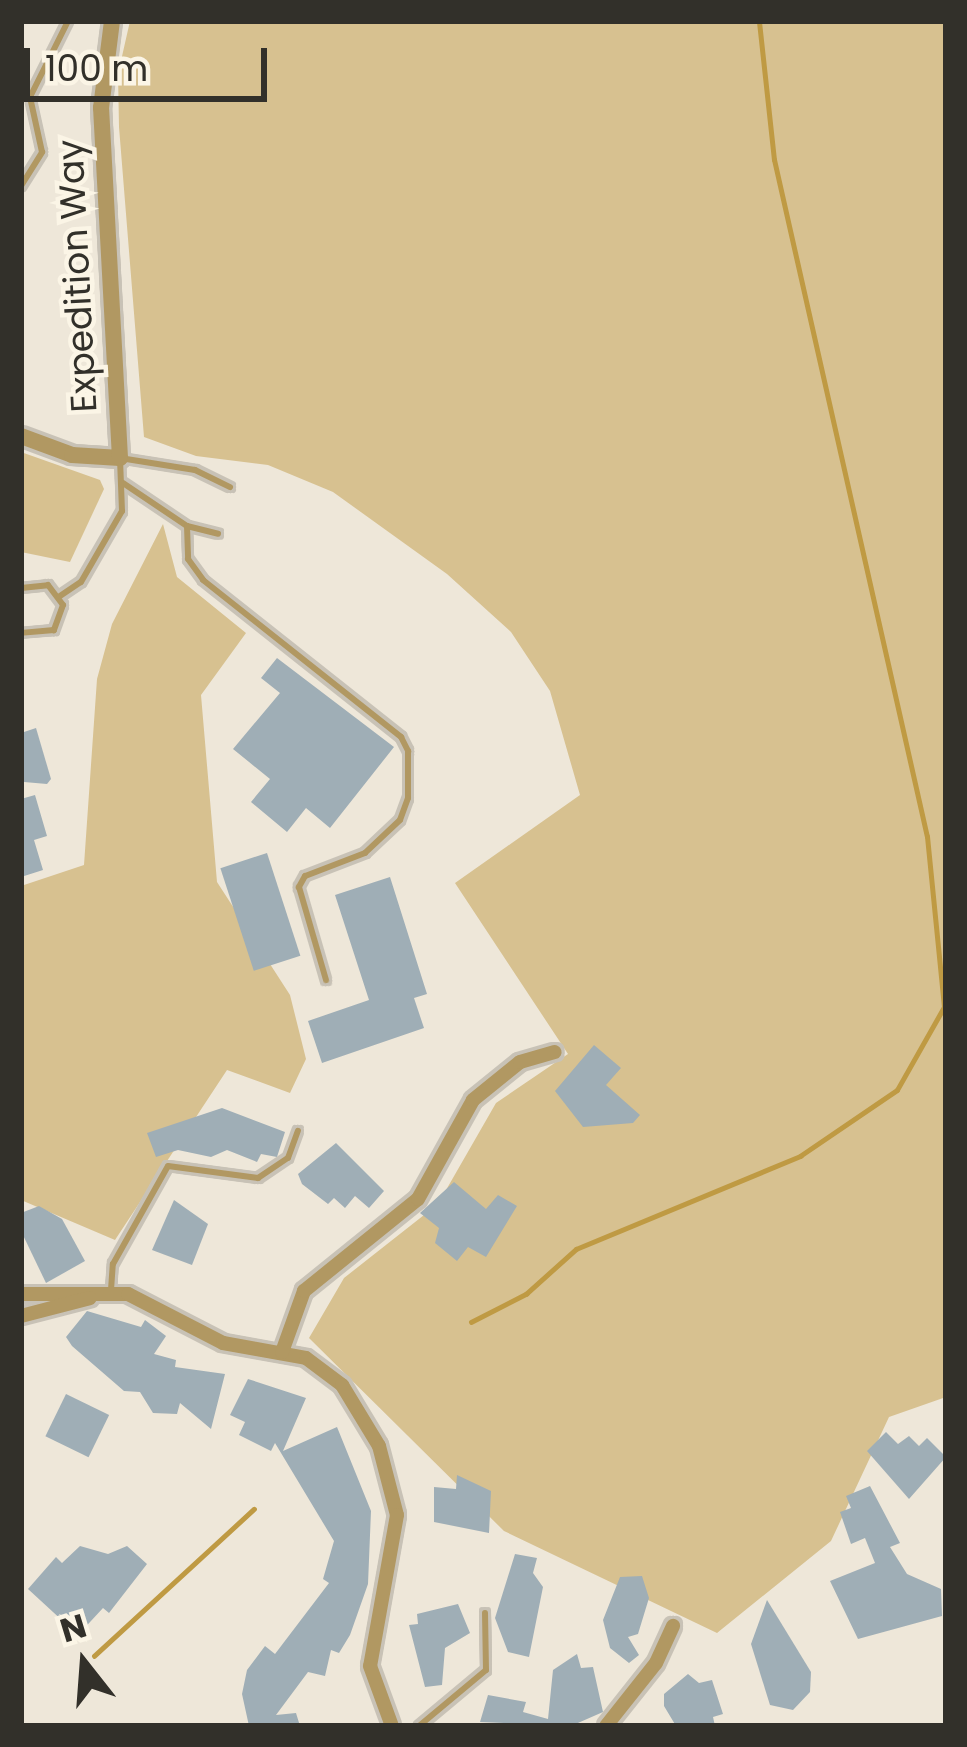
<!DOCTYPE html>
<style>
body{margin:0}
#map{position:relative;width:967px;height:1747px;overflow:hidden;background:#eee7d9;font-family:Poppins,sans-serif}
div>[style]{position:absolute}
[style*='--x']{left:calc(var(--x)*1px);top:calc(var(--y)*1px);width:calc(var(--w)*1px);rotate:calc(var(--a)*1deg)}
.green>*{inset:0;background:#d7c190}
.stream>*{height:4.5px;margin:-2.25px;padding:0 2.25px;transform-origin:2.25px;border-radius:2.25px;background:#bf9a43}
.building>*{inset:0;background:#9faeb6;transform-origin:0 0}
.roads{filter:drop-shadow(3px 0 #c8c2b6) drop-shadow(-3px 0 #c8c2b6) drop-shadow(0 3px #c8c2b6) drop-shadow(0 -3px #c8c2b6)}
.service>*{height:6px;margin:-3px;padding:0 3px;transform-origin:3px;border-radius:3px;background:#b19862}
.minor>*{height:14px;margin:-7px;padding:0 7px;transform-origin:7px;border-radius:7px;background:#b19862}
.tertiary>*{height:16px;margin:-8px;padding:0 8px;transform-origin:8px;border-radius:8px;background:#b19862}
span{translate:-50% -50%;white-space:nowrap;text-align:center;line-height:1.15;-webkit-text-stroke:9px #fbf5e6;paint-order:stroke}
.street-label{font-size:36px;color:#32302a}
.frame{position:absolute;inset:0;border:24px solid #32302a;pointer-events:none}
.north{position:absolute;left:24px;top:1603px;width:120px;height:120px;-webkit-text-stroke:9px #fbf5e6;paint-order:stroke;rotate:343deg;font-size:33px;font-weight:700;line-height:48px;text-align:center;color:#32302a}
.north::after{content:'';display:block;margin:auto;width:42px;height:54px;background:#32302a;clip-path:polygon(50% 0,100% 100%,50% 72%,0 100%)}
.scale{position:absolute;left:24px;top:48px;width:243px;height:54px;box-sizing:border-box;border:6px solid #32302a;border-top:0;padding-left:15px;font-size:36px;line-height:42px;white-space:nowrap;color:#32302a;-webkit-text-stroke:9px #fbf5e6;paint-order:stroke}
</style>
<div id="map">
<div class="green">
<div style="clip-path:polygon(130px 21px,946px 21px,946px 1397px,889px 1417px,831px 1541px,717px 1633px,504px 1531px,309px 1338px,344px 1278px,438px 1204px,496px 1103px,568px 1054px,455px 883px,580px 795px,550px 691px,511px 632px,447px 574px,333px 492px,268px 465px,196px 456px,144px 437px,119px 127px,118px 74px)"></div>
<div style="clip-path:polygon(21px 452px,100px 480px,104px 489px,70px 562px,21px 552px)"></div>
<div style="clip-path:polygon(163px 524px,177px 577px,246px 633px,201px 695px,217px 882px,290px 995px,306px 1059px,290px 1093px,227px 1070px,115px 1240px,21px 1200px,21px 886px,84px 865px,97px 679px,112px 624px)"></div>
</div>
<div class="stream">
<div style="--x:471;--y:1322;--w:62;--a:-27"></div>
<div style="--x:526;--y:1294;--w:67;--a:-42"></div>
<div style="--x:576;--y:1249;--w:243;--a:-22.5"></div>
<div style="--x:800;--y:1156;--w:117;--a:-34.2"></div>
<div style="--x:897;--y:1090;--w:95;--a:-60.5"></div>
<div style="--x:944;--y:1007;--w:171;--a:-95.7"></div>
<div style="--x:927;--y:837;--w:694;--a:-102.73"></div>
<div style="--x:774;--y:160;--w:140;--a:-96.2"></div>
<div style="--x:94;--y:1656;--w:217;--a:-42.6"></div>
</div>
<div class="building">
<div style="clip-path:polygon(277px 658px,394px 747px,330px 828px,306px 808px,287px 832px,251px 802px,270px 779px,233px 749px,280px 693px,261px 678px)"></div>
<div style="clip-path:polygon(36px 728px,51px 779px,47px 784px,24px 782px,21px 772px,21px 733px)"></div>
<div style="clip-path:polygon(35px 795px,47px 836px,34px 840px,43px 870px,21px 877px,21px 799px)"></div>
<div style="left:267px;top:853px;width:108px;height:49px;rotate:72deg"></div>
<div style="clip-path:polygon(390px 877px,427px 994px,414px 998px,424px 1028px,322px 1063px,308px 1021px,369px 1000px,335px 895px)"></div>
<div style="clip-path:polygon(594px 1045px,621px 1068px,606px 1085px,640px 1115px,633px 1123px,583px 1127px,555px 1091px)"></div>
<div style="clip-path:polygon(222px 1108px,285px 1132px,277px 1157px,261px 1154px,257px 1162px,227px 1150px,211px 1157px,178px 1150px,156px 1157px,147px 1133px)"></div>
<div style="clip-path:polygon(336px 1143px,384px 1191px,369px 1208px,355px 1196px,345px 1208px,334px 1198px,328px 1204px,302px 1184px,298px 1174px)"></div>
<div style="clip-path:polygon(454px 1182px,486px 1209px,498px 1195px,517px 1206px,486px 1257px,468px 1247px,457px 1261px,435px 1243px,439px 1228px,420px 1213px)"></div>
<div style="clip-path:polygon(174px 1200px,208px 1224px,192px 1265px,152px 1250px)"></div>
<div style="clip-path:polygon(39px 1206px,62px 1219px,85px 1261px,46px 1283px,21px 1231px,21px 1213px)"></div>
<div style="clip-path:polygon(87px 1311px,141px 1327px,145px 1320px,166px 1336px,154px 1354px,176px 1360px,175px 1367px,225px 1374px,211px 1429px,180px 1403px,177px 1414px,153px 1413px,140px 1392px,124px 1391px,72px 1346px,66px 1337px)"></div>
<div style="clip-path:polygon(248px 1379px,306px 1398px,283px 1451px,337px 1427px,371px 1511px,368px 1584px,350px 1635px,339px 1653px,331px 1650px,325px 1676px,308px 1672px,276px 1715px,296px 1713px,300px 1726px,249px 1726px,242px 1694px,247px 1670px,265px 1646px,275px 1654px,329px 1583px,323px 1579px,334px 1541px,275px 1443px,271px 1451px,239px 1435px,245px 1422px,230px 1415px)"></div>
<div style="left:66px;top:1394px;width:48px;height:47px;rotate:26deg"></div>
<div style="clip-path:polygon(886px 1432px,898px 1444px,909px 1436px,919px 1446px,927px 1438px,946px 1457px,909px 1499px,867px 1451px)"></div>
<div style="clip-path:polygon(457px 1475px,491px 1491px,489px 1533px,434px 1522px,434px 1487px,456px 1489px)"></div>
<div style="clip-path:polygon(870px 1486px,900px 1543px,890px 1547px,907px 1574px,941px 1589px,942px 1616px,858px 1639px,830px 1581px,875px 1563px,865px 1538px,851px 1544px,840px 1512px,851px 1508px,846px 1496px)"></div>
<div style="clip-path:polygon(80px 1546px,108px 1554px,127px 1546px,147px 1564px,109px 1613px,103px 1608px,78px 1635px,28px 1589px,56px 1557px,62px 1563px)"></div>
<div style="clip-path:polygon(515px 1554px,537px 1558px,533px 1573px,543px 1587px,529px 1657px,508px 1652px,495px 1618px)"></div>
<div style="clip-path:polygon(642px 1576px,649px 1598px,638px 1634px,628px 1637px,639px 1655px,629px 1663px,610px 1648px,603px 1620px,620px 1577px)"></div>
<div style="clip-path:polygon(767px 1600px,811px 1672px,810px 1692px,793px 1710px,770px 1705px,751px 1644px)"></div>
<div style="clip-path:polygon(458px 1604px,470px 1633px,445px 1648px,442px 1685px,425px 1687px,409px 1625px,418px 1624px,417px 1614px)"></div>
<div style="clip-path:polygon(577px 1654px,581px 1668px,593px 1667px,603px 1712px,571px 1726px,480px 1722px,488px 1695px,526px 1702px,523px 1712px,548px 1719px,553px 1670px)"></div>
<div style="clip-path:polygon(688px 1674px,699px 1683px,712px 1680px,723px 1714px,713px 1717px,715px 1726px,676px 1726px,664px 1706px,664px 1694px)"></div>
</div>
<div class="roads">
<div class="service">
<div style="--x:21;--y:186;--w:40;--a:-58"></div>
<div style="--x:42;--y:152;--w:56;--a:-102.3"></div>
<div style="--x:30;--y:97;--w:85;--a:-63.4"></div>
<div style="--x:123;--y:483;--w:77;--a:33.9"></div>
<div style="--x:187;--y:526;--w:32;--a:14"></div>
<div style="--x:187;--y:526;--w:33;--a:88"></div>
<div style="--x:188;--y:559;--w:26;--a:54"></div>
<div style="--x:203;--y:580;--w:253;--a:38.4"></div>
<div style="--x:401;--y:737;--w:16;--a:63"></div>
<div style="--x:408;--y:751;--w:47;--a:90"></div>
<div style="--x:408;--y:798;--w:23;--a:110"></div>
<div style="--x:400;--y:820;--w:48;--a:136.7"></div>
<div style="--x:365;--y:853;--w:64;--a:159"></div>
<div style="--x:305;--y:876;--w:13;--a:119"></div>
<div style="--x:299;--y:887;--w:97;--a:73.8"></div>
<div style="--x:21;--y:588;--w:27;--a:-6"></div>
<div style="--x:48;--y:585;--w:25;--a:53"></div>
<div style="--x:63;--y:605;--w:27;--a:110"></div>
<div style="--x:54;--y:630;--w:33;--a:175"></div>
<div style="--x:60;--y:596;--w:25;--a:-34"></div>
<div style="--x:81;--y:582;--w:82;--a:-60"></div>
<div style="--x:122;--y:511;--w:53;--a:-92.2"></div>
<div style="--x:120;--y:458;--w:76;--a:9.1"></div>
<div style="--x:195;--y:470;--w:39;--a:26"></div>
<div style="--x:111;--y:1290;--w:26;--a:-86"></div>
<div style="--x:113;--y:1264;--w:112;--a:-60.7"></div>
<div style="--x:168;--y:1166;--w:91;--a:7.6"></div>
<div style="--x:258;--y:1178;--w:36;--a:-34"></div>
<div style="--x:288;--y:1158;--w:29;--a:-70"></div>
<div style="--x:419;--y:1726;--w:87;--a:-39.9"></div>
<div style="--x:486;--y:1670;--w:57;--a:-91"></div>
</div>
<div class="minor">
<div style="--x:21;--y:1294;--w:107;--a:0"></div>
<div style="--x:128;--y:1294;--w:107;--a:27.3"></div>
<div style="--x:223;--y:1343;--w:84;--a:10.2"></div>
<div style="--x:306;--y:1358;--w:45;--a:36.9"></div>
<div style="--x:342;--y:1385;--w:71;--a:58.8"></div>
<div style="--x:379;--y:1446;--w:71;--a:75.4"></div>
<div style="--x:397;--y:1515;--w:153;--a:100.1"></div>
<div style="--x:370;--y:1666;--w:64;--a:69.9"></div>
<div style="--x:21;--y:1316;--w:71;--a:-14.6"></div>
<div style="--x:282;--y:1352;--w:65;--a:-70.2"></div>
<div style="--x:304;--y:1291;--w:146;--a:-38.9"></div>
<div style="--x:418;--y:1199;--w:113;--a:-60.9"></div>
<div style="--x:473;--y:1100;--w:60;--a:-39"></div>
<div style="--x:520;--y:1062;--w:36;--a:-16"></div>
<div style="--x:606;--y:1726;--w:80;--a:-51.6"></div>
<div style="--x:656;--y:1663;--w:41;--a:-65.3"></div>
</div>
<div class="tertiary">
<div style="--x:21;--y:436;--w:54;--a:20.4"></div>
<div style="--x:72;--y:455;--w:48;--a:3.6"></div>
<div style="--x:120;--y:458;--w:351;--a:-93.1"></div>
<div style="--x:101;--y:108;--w:88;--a:-82.8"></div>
</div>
</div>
<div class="street-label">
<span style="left:77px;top:276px;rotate:-93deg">Expedition Way</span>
</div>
<div class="frame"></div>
<div class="north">N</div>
<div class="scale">100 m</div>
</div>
